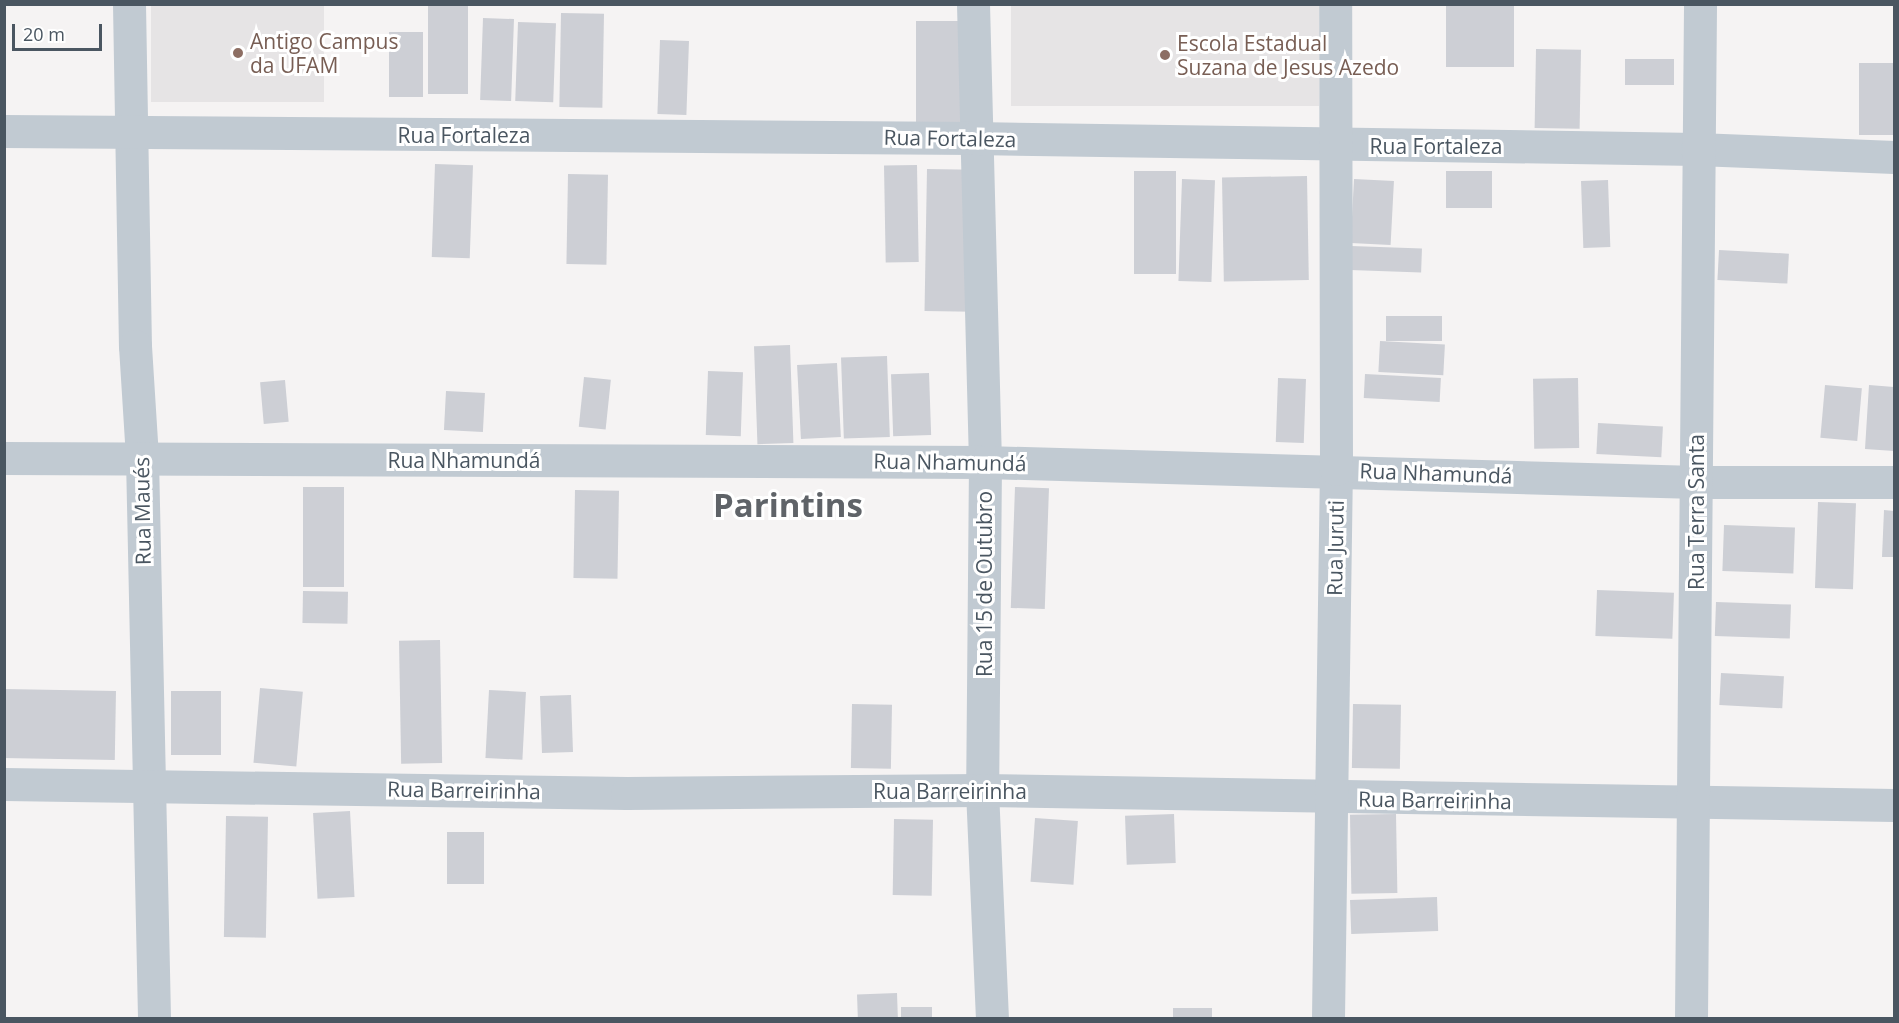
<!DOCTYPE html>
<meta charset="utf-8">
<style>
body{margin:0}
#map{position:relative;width:1899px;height:1023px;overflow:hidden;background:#f5f3f3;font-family:"Open Sans",sans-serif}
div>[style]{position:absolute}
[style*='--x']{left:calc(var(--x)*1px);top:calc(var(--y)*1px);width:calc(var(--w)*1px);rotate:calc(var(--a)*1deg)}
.education>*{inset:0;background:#e6e4e5;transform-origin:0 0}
.building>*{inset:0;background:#cdcfd5;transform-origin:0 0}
.minor>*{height:33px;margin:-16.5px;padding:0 16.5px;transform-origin:16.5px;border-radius:16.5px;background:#c1cad2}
.dots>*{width:16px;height:16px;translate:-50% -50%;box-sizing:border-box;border:3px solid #fff;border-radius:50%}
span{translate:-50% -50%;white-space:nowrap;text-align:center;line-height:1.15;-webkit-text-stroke:6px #fff;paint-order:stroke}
.education-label{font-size:21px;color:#785e54}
.left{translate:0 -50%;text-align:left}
.street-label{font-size:21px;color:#4a5661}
.town-label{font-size:33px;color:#5f6368;font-weight:700}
.frame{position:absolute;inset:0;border:6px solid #4a5661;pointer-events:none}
.scale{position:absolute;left:12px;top:24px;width:90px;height:27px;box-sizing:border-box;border:3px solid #4a5661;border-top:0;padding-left:8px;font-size:18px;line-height:21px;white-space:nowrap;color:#4a5661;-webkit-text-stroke:4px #fff;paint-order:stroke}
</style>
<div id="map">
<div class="education">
<div style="left:151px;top:5px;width:173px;height:97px"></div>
<div style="left:1011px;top:5px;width:308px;height:101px"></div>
</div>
<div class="building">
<div style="left:428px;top:4px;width:40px;height:90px"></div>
<div style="left:1446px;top:4px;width:68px;height:63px"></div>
<div style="left:561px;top:13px;width:43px;height:94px;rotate:1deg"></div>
<div style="left:483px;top:18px;width:31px;height:82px;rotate:2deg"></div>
<div style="left:916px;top:21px;width:51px;height:112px"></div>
<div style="left:518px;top:22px;width:38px;height:79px;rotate:2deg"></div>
<div style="left:389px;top:32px;width:34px;height:65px"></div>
<div style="left:660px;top:40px;width:29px;height:74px;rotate:2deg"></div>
<div style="left:1536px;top:49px;width:45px;height:79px;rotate:1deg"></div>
<div style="left:1674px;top:59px;width:26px;height:49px;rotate:90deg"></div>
<div style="left:1859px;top:63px;width:35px;height:72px"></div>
<div style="left:435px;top:164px;width:38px;height:93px;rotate:2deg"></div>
<div style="left:917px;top:165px;width:97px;height:33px;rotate:89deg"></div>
<div style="left:927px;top:169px;width:48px;height:142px;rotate:1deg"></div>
<div style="left:1134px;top:171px;width:42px;height:103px"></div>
<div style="left:1446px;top:171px;width:46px;height:37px"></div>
<div style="left:568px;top:174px;width:40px;height:90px;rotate:1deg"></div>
<div style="left:1307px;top:176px;width:104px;height:85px;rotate:89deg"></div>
<div style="left:1182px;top:179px;width:33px;height:102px;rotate:2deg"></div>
<div style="left:1354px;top:179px;width:40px;height:64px;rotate:3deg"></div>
<div style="left:1608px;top:180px;width:67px;height:27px;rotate:88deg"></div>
<div style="left:1351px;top:246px;width:71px;height:24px;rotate:2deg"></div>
<div style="left:1719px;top:250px;width:70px;height:30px;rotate:3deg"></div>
<div style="left:1386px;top:316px;width:56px;height:25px"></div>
<div style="left:1380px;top:341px;width:65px;height:31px;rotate:3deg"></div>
<div style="left:790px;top:345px;width:98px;height:36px;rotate:88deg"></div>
<div style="left:887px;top:356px;width:81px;height:46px;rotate:88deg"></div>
<div style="left:837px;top:363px;width:74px;height:40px;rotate:87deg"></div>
<div style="left:708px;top:371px;width:35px;height:64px;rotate:2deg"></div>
<div style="left:929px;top:373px;width:62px;height:38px;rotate:88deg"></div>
<div style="left:1365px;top:374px;width:76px;height:24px;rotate:3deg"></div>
<div style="left:584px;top:377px;width:27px;height:50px;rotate:6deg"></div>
<div style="left:1278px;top:378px;width:28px;height:64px;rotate:2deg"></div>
<div style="left:1578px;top:378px;width:70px;height:45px;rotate:89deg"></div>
<div style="left:285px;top:380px;width:42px;height:25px;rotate:85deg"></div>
<div style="left:1825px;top:385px;width:37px;height:53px;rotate:5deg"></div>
<div style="clip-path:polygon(1869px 385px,1894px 387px,1894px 451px,1865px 449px)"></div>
<div style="left:446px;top:391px;width:39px;height:39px;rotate:3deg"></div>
<div style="left:1598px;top:423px;width:65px;height:31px;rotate:3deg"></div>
<div style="left:303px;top:487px;width:41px;height:100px"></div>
<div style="left:1015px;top:487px;width:34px;height:121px;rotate:2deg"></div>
<div style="left:575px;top:490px;width:44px;height:88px;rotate:1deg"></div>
<div style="left:1818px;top:502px;width:38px;height:86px;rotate:2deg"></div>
<div style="clip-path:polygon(1884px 510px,1894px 511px,1894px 557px,1882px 557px)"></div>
<div style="left:1724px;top:525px;width:71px;height:46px;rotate:2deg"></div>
<div style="left:1597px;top:590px;width:77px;height:46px;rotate:2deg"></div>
<div style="left:303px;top:591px;width:45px;height:32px;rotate:1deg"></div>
<div style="left:1716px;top:602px;width:75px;height:34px;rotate:2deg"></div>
<div style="left:440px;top:640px;width:123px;height:41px;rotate:89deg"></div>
<div style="left:1721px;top:673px;width:63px;height:32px;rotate:3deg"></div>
<div style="left:260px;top:688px;width:43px;height:75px;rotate:5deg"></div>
<div style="left:4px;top:689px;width:112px;height:69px;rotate:1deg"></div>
<div style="left:489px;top:690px;width:37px;height:68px;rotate:3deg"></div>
<div style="left:171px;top:691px;width:50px;height:64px"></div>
<div style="left:571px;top:695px;width:57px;height:31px;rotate:88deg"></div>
<div style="left:852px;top:704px;width:40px;height:64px;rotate:1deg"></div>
<div style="left:1353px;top:704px;width:48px;height:64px;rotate:1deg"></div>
<div style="left:350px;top:811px;width:86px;height:37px;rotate:87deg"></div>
<div style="left:1174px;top:814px;width:49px;height:49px;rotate:88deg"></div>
<div style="left:1396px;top:814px;width:79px;height:46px;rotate:89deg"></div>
<div style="left:226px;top:816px;width:42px;height:121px;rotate:1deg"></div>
<div style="left:1035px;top:818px;width:43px;height:64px;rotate:4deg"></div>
<div style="left:894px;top:819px;width:39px;height:76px;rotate:1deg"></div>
<div style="left:447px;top:832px;width:37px;height:52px"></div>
<div style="left:1437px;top:897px;width:34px;height:87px;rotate:88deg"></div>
<div style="left:897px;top:993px;width:25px;height:40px;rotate:88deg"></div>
<div style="left:932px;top:1007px;width:11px;height:31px;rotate:90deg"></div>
<div style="left:1173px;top:1008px;width:39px;height:10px"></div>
</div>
<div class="minor">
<div style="--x:129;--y:4;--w:342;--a:89"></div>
<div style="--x:135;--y:346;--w:112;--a:86.4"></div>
<div style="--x:142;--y:458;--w:560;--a:88.77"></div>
<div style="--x:973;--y:4;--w:458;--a:88.5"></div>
<div style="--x:985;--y:462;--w:328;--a:90.5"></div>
<div style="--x:982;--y:790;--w:228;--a:87.5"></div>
<div style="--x:4;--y:131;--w:970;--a:0.41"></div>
<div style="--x:974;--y:138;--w:723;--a:0.87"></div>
<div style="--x:1697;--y:149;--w:197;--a:2.3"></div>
<div style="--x:4;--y:458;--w:981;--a:0.23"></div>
<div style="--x:985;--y:462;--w:712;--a:1.61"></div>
<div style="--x:1697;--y:482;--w:197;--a:0"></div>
<div style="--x:4;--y:784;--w:623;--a:0.83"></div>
<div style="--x:627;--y:793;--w:355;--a:-0.5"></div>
<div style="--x:982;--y:790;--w:912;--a:0.94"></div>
<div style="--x:1328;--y:1018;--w:549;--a:-89.17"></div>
<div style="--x:1336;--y:469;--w:465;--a:-90.1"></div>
<div style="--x:1691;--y:1018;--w:1014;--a:-89.49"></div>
</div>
<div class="dots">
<div style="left:238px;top:53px;background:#8d6e63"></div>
<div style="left:1165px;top:55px;background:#8d6e63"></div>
</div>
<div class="education-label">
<span class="left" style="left:250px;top:53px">Antigo Campus<br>da UFAM</span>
<span class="left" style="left:1177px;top:55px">Escola Estadual<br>Suzana de Jesus Azedo</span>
</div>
<div class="street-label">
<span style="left:464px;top:135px">Rua Fortaleza</span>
<span style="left:950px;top:138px;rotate:1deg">Rua Fortaleza</span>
<span style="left:1436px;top:146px">Rua Fortaleza</span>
<span style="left:464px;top:460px">Rua Nhamundá</span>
<span style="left:950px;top:462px;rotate:1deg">Rua Nhamundá</span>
<span style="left:1436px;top:473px;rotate:2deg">Rua Nhamundá</span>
<span style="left:142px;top:511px;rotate:-91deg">Rua Maués</span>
<span style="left:1696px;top:512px;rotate:-90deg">Rua Terra Santa</span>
<span style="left:1335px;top:548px;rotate:-89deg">Rua Juruti</span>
<span style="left:984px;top:584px;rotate:-90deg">Rua 15 de Outubro</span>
<span style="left:464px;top:790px;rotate:1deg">Rua Barreirinha</span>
<span style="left:950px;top:791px">Rua Barreirinha</span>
<span style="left:1435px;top:800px;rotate:1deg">Rua Barreirinha</span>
</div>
<div class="town-label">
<span style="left:788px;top:505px">Parintins</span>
</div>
<div class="frame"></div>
<div class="scale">20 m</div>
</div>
